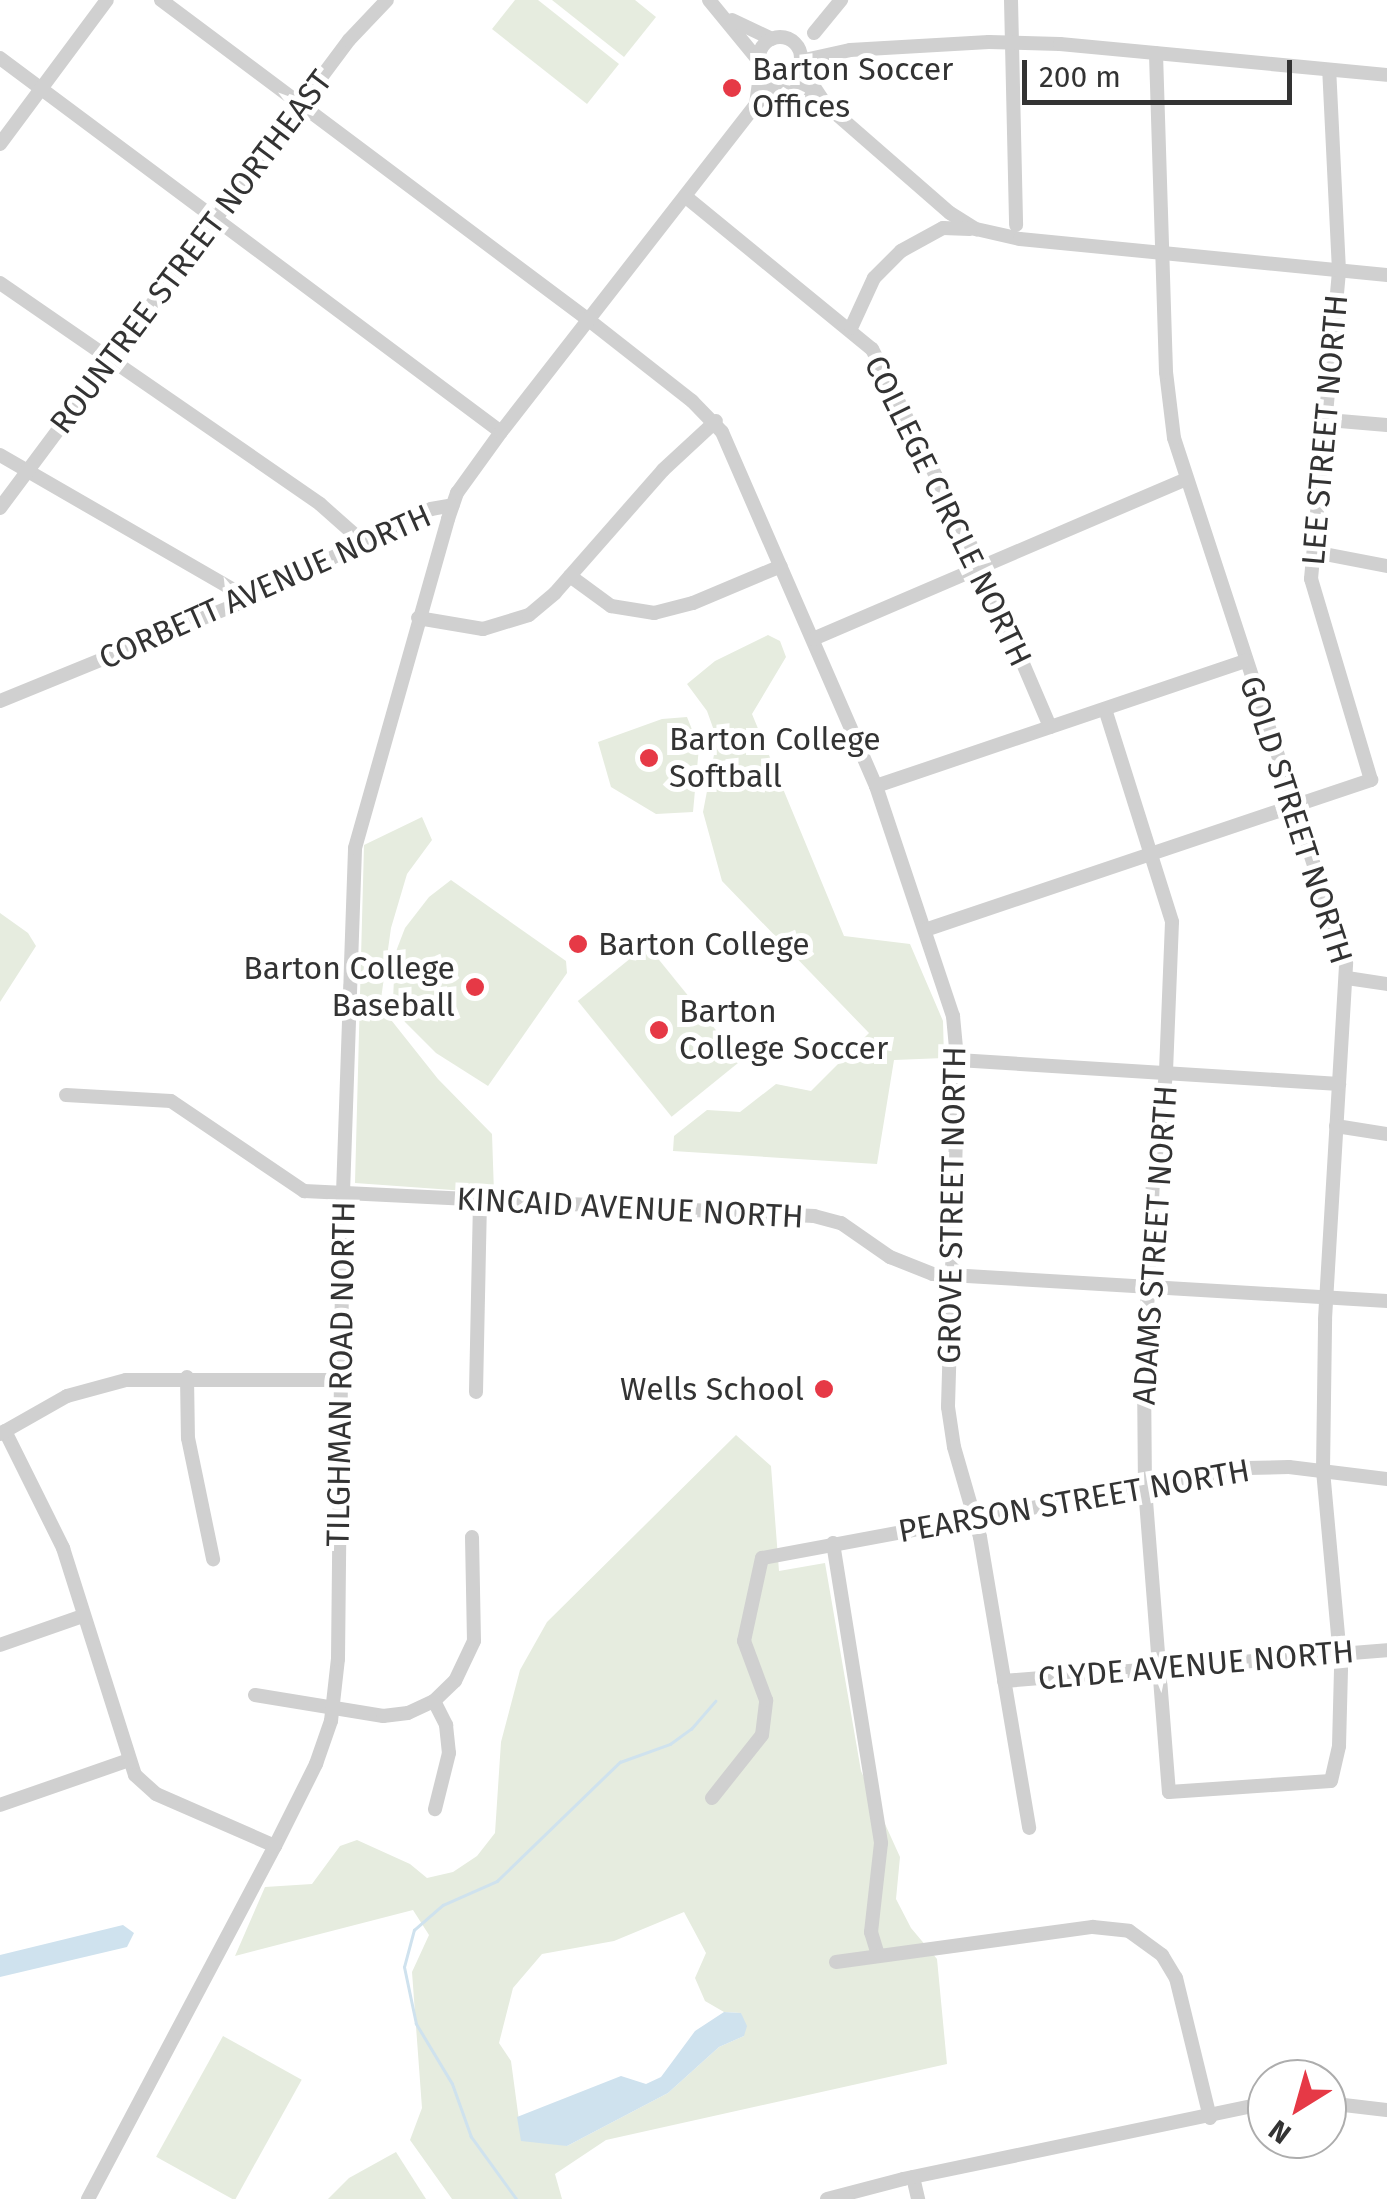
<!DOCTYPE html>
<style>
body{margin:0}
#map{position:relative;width:1387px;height:2199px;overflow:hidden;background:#fff;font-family:"Fira Sans",sans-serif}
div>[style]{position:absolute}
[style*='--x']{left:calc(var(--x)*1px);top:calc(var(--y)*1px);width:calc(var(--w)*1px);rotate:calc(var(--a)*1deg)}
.green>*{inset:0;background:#e6ecdf;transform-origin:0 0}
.water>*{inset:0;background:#cfe2ee}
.stream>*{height:2.5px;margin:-1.25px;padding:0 1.25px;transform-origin:1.25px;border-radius:1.25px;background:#cfe2ee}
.minor>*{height:14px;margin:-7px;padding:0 7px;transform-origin:7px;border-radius:7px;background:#d0d0d0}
.minor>.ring{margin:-7px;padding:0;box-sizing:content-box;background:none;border:14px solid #d0d0d0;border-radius:50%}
.dots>*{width:28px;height:28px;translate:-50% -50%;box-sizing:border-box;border:5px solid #fff;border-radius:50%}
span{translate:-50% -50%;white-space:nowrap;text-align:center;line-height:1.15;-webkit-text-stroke:10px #fff;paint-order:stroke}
.poi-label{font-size:32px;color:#333}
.left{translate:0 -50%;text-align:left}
.right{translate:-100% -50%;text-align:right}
.street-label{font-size:32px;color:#333}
.north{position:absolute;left:1247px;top:2059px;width:100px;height:100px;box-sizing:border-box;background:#fff;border:2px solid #adadad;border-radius:50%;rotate:217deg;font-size:28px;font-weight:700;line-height:40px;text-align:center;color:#333}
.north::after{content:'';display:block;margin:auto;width:35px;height:45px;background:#e63946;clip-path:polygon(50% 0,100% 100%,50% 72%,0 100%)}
.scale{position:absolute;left:1022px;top:60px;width:270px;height:45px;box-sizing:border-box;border:5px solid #333;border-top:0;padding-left:12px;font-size:30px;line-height:35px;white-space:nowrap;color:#333;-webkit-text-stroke:8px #fff;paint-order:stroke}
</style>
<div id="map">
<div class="green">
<div style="clip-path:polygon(515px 0,538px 0,619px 64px,587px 104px,492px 29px)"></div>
<div style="clip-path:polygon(552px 0,635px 0,656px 17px,624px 57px)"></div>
<div style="clip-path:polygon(768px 635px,780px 641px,786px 657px,752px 714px,844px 936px,910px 944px,943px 1021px,944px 1058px,894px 1060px,877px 1164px,673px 1151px,674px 1136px,707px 1110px,740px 1112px,776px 1084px,811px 1091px,869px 1033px,722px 881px,703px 812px,717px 739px,707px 711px,687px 684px,715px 661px)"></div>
<div style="clip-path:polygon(687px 717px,699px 747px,693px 812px,656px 814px,611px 787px,598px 742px,662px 719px)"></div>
<div style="clip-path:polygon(422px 817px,432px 840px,407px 874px,391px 928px,380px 1006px,438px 1079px,492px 1134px,494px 1193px,355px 1183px,364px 845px)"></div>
<div style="clip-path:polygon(451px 880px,566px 961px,567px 973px,488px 1086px,436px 1053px,405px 1022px,393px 1001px,395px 954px,405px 928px,429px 897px)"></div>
<div style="clip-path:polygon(0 913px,28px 933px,36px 946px,0 1002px)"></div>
<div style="left:647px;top:945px;width:149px;height:89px;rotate:51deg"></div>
<div style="clip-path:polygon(evenodd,736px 1435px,771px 1466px,779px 1571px,825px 1563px,861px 1771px,900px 1857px,896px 1899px,911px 1928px,937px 1959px,947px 2064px,606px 2140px,555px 2174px,562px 2199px,452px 2199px,410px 2140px,422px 2108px,412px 1972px,429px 1935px,413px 1910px,235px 1956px,265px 1887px,312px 1884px,340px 1846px,357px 1840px,410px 1864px,427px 1878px,453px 1872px,477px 1856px,495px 1833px,501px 1742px,520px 1670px,547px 1622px,736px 1435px,684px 1912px,706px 1953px,695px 1978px,705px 2001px,724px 2012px,741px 2013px,744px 2036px,719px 2047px,668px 2093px,567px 2146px,520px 2128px,511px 2061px,499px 2043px,513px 1988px,542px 1954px,614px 1941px,684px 1912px)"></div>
<div style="left:223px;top:2036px;width:90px;height:138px;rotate:29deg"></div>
<div style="clip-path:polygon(396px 2152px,426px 2199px,328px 2199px,349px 2178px)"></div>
</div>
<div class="water">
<div style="clip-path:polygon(123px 1925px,134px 1933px,127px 1947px,0 1977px,0 1955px)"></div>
<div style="clip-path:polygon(724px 2012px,741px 2013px,747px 2026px,744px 2036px,719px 2047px,668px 2093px,567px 2146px,521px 2141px,517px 2117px,621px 2076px,646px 2084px,661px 2077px,695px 2031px)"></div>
</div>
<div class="stream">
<div style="--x:516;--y:2199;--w:77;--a:-126"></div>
<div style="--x:471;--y:2137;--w:56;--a:-109.7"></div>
<div style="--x:452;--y:2084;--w:70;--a:-121"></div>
<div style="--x:416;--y:2024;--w:58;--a:-101.9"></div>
<div style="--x:404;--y:1967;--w:38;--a:-75"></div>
<div style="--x:414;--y:1930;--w:38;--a:-41"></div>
<div style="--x:443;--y:1905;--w:59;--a:-24"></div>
<div style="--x:497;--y:1881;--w:171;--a:-44.1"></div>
<div style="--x:620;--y:1762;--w:53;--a:-19.8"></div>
<div style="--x:670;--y:1744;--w:26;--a:-36"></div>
<div style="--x:691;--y:1729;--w:37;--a:-49"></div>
</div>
<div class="minor">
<div style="--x:161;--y:0;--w:536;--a:36.81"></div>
<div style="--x:590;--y:321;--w:130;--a:38.1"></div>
<div style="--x:692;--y:401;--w:43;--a:45.9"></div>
<div style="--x:722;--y:432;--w:386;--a:66.5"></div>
<div style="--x:876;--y:786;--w:243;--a:71.5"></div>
<div style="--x:953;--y:1016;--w:53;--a:84.6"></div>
<div style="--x:958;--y:1069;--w:338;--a:91.7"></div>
<div style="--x:948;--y:1407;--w:40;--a:81.5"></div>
<div style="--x:954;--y:1447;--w:94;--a:73.9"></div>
<div style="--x:980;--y:1537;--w:295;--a:80.4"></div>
<div style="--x:709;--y:0;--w:79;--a:50.7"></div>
<div style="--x:1011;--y:0;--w:225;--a:88.7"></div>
<div style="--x:732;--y:20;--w:44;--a:25.4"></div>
<div style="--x:814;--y:33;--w:43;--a:-50.7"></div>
<div class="ring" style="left:759px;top:37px;width:28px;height:28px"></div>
<div style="--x:0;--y:58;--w:625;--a:36.74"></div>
<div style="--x:800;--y:61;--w:51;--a:-12.4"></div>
<div style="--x:850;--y:50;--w:139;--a:-3.3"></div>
<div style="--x:989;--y:42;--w:71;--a:1.6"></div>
<div style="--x:1060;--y:44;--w:328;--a:5.4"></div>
<div style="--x:800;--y:66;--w:47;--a:56.3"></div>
<div style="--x:826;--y:105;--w:164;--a:41.1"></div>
<div style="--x:950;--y:213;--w:31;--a:32"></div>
<div style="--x:976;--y:229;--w:45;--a:12.8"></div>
<div style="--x:1020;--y:239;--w:369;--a:5.6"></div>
<div style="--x:784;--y:79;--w:44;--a:33"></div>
<div style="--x:756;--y:104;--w:37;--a:-82"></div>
<div style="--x:0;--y:144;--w:179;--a:-53.4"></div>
<div style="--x:686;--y:197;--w:240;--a:39.3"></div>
<div style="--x:872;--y:349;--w:245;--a:63.3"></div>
<div style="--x:982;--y:568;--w:173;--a:66.8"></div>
<div style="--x:0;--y:283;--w:389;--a:34.6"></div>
<div style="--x:320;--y:504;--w:60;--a:41.6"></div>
<div style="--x:851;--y:328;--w:55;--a:-65.3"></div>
<div style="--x:874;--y:278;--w:38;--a:-45"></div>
<div style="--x:901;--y:251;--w:48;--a:-28.7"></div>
<div style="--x:943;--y:228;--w:27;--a:2"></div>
<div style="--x:1328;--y:420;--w:59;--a:4.8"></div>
<div style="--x:0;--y:455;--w:288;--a:30"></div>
<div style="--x:0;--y:508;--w:584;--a:-53.29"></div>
<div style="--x:349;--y:40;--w:55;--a:-46.5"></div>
<div style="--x:1314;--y:552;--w:74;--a:10.9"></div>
<div style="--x:570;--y:576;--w:51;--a:36.2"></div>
<div style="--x:611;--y:606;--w:44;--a:9.2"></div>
<div style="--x:654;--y:613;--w:40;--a:-14.4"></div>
<div style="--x:693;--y:603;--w:95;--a:-22.8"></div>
<div style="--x:418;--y:618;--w:66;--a:9.6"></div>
<div style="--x:483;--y:629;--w:48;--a:-16.9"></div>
<div style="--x:529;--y:615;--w:34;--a:-40"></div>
<div style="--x:555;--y:593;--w:164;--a:-48.7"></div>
<div style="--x:663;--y:470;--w:72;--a:-42.8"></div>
<div style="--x:813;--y:639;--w:406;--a:-23.2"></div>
<div style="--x:0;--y:701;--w:259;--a:-22.2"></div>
<div style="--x:240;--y:603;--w:213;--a:-26.2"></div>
<div style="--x:431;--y:509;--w:22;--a:-10"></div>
<div style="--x:1105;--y:709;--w:223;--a:72.5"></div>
<div style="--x:1172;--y:922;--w:152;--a:92.3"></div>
<div style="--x:1166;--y:1074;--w:106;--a:97.1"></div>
<div style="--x:1153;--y:1179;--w:195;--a:92.6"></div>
<div style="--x:1144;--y:1374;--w:114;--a:89.5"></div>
<div style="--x:1145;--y:1488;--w:305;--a:85.5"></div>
<div style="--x:1169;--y:1792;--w:162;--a:-3.9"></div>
<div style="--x:1331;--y:1781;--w:36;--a:-77"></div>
<div style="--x:1339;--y:1746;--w:78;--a:-88.5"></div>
<div style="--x:1341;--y:1668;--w:199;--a:-95.2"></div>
<div style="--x:1323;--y:1470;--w:151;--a:-89.2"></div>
<div style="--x:1325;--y:1319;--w:357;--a:-86.6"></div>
<div style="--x:1346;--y:963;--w:552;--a:-108.14"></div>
<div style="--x:1174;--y:438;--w:66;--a:-96.9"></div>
<div style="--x:1166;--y:372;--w:319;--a:-91.8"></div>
<div style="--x:876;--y:786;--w:391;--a:-18.7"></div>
<div style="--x:925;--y:930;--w:471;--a:-18.6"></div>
<div style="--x:1371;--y:780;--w:210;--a:-106.6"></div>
<div style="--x:1311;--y:579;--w:309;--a:-84.8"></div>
<div style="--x:1339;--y:271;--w:201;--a:-92.8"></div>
<div style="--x:1347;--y:978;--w:40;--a:8.5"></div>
<div style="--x:958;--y:1060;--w:382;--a:3.6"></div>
<div style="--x:66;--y:1095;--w:105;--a:3.3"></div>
<div style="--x:171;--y:1101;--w:161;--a:34.1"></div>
<div style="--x:304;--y:1191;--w:511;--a:2.81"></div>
<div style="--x:814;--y:1216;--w:28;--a:15"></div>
<div style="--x:841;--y:1223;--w:60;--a:34.8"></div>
<div style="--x:890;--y:1257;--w:46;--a:21.6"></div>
<div style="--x:933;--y:1274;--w:455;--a:3.4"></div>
<div style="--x:1336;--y:1126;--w:52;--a:8.9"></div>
<div style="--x:187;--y:1377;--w:61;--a:89.1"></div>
<div style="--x:188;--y:1438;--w:124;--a:78.3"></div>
<div style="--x:476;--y:1392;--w:192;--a:-88.8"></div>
<div style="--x:5;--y:1431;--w:131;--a:63.6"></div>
<div style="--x:63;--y:1548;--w:238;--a:72.4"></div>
<div style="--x:135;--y:1775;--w:28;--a:42"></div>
<div style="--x:156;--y:1794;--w:130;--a:23.6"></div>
<div style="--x:0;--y:1434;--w:77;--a:-29.6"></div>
<div style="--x:67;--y:1396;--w:61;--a:-15.2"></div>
<div style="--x:126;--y:1380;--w:215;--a:0"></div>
<div style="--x:833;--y:1543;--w:304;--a:80.9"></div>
<div style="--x:881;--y:1843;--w:90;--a:96.4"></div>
<div style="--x:871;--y:1932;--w:24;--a:73"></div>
<div style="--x:0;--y:1645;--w:88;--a:-19.3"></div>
<div style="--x:1004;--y:1681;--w:384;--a:-4.6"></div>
<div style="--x:255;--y:1695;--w:130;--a:9.3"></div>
<div style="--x:383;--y:1716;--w:25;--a:-7"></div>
<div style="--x:408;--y:1713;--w:29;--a:-25"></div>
<div style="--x:434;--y:1701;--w:29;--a:-44"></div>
<div style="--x:455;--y:1681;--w:44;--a:-64.6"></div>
<div style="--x:474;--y:1641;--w:104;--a:-91.1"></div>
<div style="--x:434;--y:1701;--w:27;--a:63"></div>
<div style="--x:446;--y:1725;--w:28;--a:84"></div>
<div style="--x:449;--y:1753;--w:58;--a:104"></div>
<div style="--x:712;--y:1798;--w:80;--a:-51.6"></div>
<div style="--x:762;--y:1735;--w:35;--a:-83"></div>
<div style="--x:766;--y:1700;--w:63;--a:-110.4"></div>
<div style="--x:744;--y:1641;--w:85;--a:-77.8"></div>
<div style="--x:762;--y:1558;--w:493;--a:-10.5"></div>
<div style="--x:1247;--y:1468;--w:42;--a:-1.4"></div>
<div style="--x:1289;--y:1467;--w:99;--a:7"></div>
<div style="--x:0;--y:1805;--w:137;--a:-19.2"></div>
<div style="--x:836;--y:1962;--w:259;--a:-7.8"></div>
<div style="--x:1093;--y:1927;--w:36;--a:6"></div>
<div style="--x:1129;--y:1931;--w:41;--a:36"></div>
<div style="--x:1162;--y:1955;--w:27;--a:59"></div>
<div style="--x:1176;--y:1978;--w:144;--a:76.3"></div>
<div style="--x:1327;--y:2103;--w:60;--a:6.7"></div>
<div style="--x:913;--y:2177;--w:23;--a:77"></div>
<div style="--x:88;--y:2199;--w:399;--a:-62.1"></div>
<div style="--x:275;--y:1846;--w:92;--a:-63.4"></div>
<div style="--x:316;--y:1764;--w:46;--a:-70.8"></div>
<div style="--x:331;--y:1721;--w:62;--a:-83.6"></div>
<div style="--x:338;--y:1659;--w:466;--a:-89.4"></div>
<div style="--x:343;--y:1193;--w:345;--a:-88"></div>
<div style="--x:355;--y:848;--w:342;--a:-74.2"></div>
<div style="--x:448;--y:519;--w:28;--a:-71"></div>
<div style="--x:457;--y:493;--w:75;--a:-54.2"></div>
<div style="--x:501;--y:432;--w:415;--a:-52.1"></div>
<div style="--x:756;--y:104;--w:35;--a:-45"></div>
<div style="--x:827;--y:2199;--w:79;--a:-14.7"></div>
<div style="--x:903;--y:2179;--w:372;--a:-11.8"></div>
</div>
<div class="dots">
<div style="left:732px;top:88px;background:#e63946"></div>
<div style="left:649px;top:758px;background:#e63946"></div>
<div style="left:578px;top:944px;background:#e63946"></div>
<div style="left:475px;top:987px;background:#e63946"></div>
<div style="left:659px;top:1030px;background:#e63946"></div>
<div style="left:824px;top:1389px;background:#e63946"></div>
</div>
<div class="poi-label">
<span class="left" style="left:752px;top:88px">Barton Soccer<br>Offices</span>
<span class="left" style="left:669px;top:758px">Barton College<br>Softball</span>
<span class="left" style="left:598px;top:944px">Barton College</span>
<span class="right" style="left:455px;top:987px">Barton College<br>Baseball</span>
<span class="left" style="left:679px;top:1030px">Barton<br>College Soccer</span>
<span class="right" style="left:804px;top:1389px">Wells School</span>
</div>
<div class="street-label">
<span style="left:191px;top:252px;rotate:-53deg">ROUNTREE STREET NORTHEAST</span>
<span style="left:1325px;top:430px;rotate:-85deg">LEE STREET NORTH</span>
<span style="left:948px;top:511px;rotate:64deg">COLLEGE CIRCLE NORTH</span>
<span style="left:265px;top:587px;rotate:-24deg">CORBETT AVENUE NORTH</span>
<span style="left:1296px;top:820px;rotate:72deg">GOLD STREET NORTH</span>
<span style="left:952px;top:1205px;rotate:-89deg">GROVE STREET NORTH</span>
<span style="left:630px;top:1208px;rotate:3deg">KINCAID AVENUE NORTH</span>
<span style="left:1155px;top:1245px;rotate:-86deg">ADAMS STREET NORTH</span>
<span style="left:341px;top:1374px;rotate:-89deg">TILGHMAN ROAD NORTH</span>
<span style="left:1074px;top:1501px;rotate:-10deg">PEARSON STREET NORTH</span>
<span style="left:1196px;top:1665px;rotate:-5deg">CLYDE AVENUE NORTH</span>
</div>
<div class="north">N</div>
<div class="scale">200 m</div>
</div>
